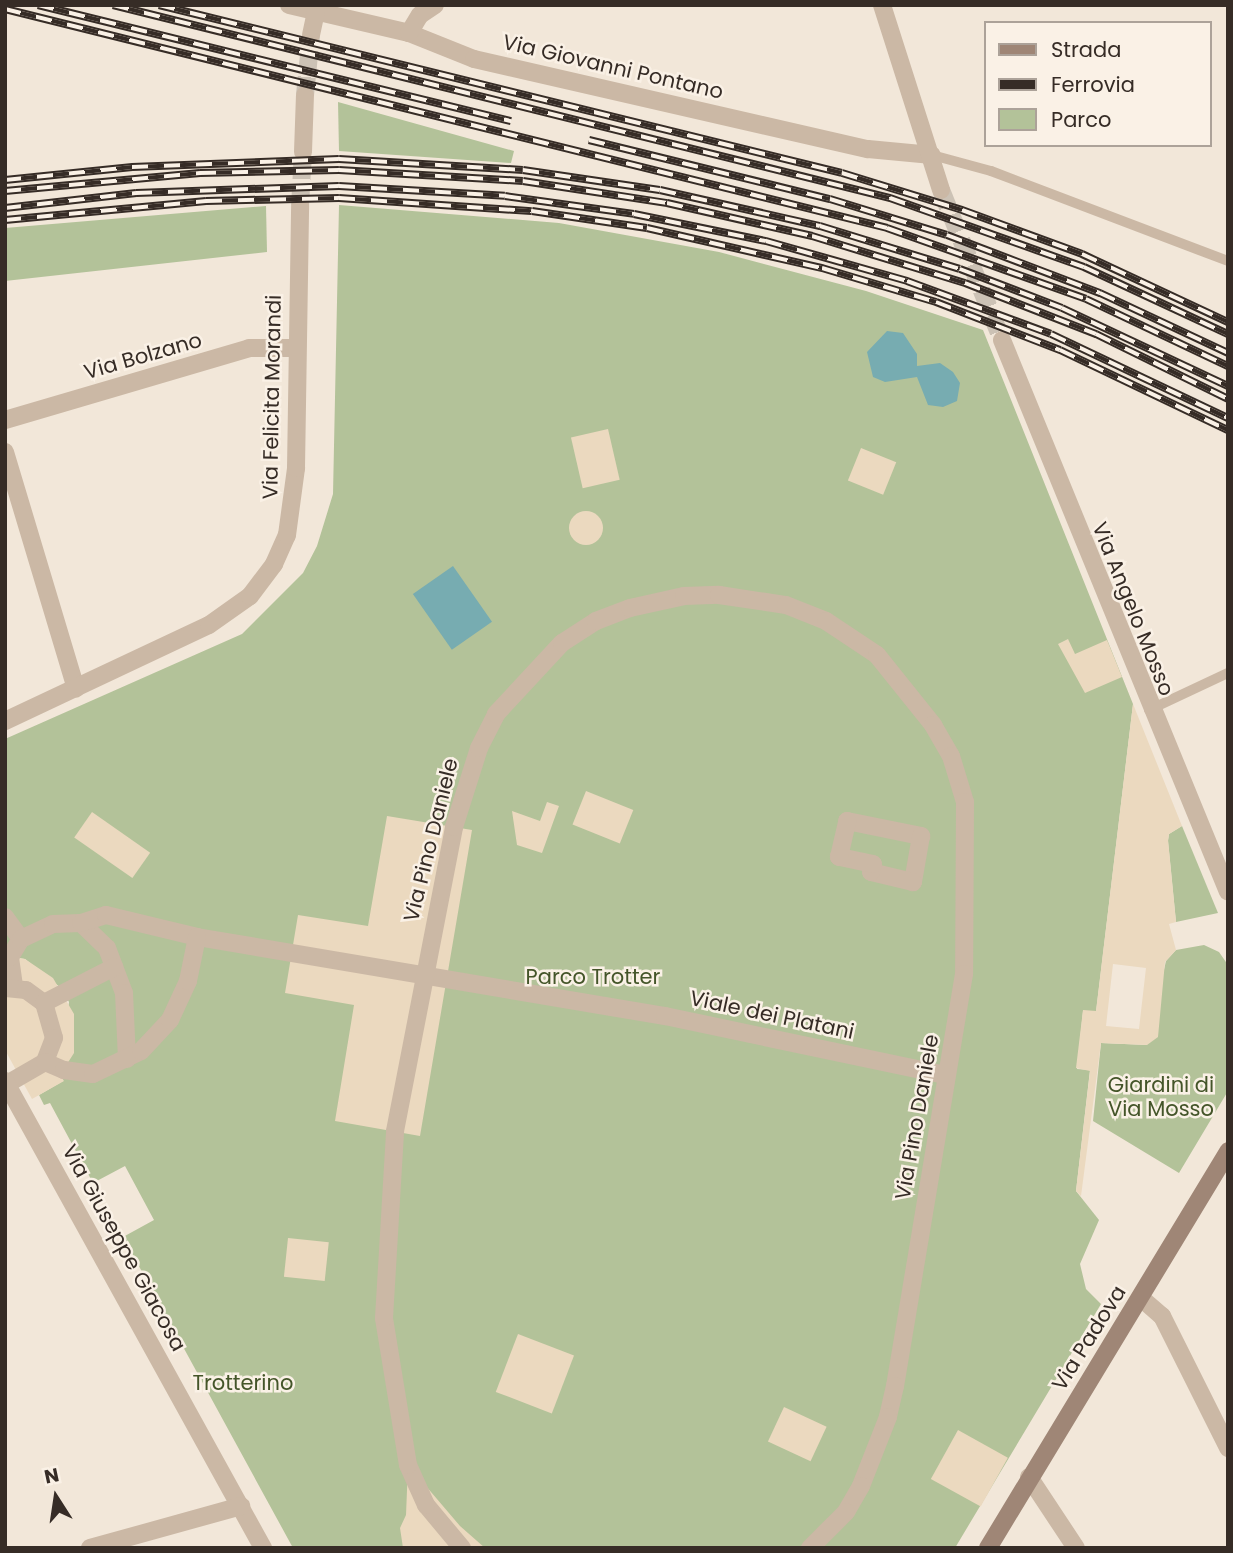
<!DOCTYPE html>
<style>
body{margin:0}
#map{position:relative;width:1233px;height:1553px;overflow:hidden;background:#f2e7d9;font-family:Poppins,sans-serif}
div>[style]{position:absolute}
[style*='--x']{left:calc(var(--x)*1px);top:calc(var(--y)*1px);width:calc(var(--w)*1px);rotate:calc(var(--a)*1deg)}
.green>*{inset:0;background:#b3c299}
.plaza>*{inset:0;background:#ebd9bf;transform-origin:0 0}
.round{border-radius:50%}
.water>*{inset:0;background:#77acb1;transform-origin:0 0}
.street-tunnel>*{height:18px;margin-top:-9px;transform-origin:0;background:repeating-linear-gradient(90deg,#ccc2b5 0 18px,transparent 0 27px)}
.lane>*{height:10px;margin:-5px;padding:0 5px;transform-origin:5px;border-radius:5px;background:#cbb8a5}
.street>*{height:18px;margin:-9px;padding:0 9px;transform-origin:9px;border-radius:9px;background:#cbb8a5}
.secondary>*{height:18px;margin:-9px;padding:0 9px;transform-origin:9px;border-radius:9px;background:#9f8676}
.rail>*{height:8px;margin-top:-4px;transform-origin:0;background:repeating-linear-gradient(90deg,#faf1e6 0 16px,#362c26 0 32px);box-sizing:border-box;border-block:2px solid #362c26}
span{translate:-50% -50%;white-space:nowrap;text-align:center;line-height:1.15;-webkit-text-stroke:5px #faf1e6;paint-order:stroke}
.street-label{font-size:21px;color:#362c26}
.park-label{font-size:21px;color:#445529}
.frame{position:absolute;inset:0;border:7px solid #362c26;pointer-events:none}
.legend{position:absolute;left:984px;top:21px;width:228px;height:126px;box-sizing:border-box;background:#faf1e6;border:2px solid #aca299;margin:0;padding:9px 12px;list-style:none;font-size:21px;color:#362c26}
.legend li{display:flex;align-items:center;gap:14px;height:35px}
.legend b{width:35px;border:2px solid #aca299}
.north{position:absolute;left:21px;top:1462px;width:70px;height:70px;-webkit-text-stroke:5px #faf1e6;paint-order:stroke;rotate:348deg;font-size:19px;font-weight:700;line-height:28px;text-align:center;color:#362c26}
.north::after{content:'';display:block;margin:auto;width:24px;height:32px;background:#362c26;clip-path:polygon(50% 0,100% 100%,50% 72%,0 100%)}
</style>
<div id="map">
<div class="green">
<div style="clip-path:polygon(338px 102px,514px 151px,511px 163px,339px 151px)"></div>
<div style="clip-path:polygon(339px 205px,559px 223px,719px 252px,866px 291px,983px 330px,1133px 704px,1096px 1012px,1083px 1011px,1077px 1069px,1090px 1070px,1076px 1191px,1099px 1220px,1080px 1264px,1086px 1289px,1101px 1304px,955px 1548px,293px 1548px,123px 1237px,154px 1220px,125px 1166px,93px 1183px,50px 1103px,44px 1105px,39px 1095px,63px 1081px,60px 1075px,69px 1002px,61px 988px,25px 959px,5px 956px,5px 739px,242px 634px,303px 573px,317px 546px,333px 494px)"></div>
<div style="clip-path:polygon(266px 206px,267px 252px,5px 281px,5px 228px)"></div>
<div style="clip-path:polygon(1182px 826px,1218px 913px,1176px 922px,1168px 841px,1169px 834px)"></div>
<div style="clip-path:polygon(1204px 945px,1219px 952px,1228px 965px,1228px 1091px,1179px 1173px,1093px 1121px,1101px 1043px,1147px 1045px,1166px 961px,1176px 950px)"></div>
</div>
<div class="plaza">
<div style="left:608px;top:429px;width:52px;height:38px;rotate:77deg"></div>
<div style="left:861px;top:448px;width:38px;height:35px;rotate:22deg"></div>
<div class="round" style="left:569px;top:511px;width:34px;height:34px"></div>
<div style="clip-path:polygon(1068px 639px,1075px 654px,1107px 640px,1122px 677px,1085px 693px,1058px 644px)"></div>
<div style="clip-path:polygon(evenodd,1133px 704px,1182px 826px,1169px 834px,1168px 840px,1176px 922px,1169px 924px,1176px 950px,1165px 962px,1158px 1037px,1147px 1045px,1101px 1043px,1081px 1196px,1076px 1191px,1090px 1071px,1076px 1068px,1083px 1010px,1096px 1011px,1133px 704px,1113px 964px,1146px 968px,1139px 1029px,1106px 1026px,1113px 964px)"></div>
<div style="left:586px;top:791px;width:51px;height:36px;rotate:22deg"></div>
<div style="clip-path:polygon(547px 802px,559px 806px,542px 853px,517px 845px,512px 811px,540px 821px)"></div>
<div style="left:92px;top:812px;width:71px;height:31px;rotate:35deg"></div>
<div style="clip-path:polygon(387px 816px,472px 830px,420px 1136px,335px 1121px,354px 1005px,285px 993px,298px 915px,368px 926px)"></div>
<div style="clip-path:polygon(5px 956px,25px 959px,53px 978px,74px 1014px,74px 1053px,60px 1075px,64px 1081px,32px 1099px,5px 1050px)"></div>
<div style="left:288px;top:1238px;width:41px;height:39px;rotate:6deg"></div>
<div style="left:518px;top:1334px;width:60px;height:62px;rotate:21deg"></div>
<div style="left:784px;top:1407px;width:47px;height:38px;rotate:25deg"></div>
<div style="left:958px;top:1430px;width:57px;height:56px;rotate:29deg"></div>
<div style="clip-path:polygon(408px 1465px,460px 1526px,485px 1548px,403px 1548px,400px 1528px,406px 1515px)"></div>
</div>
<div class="water">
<div style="clip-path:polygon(887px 331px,903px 333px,917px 354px,917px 366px,940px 363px,953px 372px,960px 383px,957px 401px,943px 407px,928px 405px,917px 377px,885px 382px,873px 377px,867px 352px)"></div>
<div style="left:453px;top:566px;width:68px;height:49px;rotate:55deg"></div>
</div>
<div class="street-tunnel">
<div style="--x:305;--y:95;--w:60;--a:-84.3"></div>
<div style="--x:941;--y:190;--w:162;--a:67.9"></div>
<div style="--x:300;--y:206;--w:54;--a:-86.8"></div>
</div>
<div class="lane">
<div style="--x:932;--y:155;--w:61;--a:15.2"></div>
<div style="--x:991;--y:171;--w:254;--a:20.8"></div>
<div style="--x:1149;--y:710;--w:87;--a:-25.1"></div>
</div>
<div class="street">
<div style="--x:289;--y:5;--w:123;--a:13.1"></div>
<div style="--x:409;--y:33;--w:70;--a:21.8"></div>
<div style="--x:474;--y:59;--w:404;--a:12.9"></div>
<div style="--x:868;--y:149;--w:64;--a:5.4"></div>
<div style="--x:882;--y:5;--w:194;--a:72.3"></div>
<div style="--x:409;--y:33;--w:21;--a:-59"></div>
<div style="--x:420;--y:15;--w:18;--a:-34"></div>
<div style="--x:311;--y:35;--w:24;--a:-78"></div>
<div style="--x:303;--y:152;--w:57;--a:-88"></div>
<div style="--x:1002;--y:340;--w:596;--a:67.73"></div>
<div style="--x:5;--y:420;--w:254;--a:-16.4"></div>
<div style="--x:249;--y:348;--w:47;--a:0"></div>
<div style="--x:5;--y:452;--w:247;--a:73.3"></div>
<div style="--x:5;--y:721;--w:225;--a:-25.2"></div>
<div style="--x:209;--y:625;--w:50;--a:-35.3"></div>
<div style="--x:250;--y:596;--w:40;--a:-53"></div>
<div style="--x:274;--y:564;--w:32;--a:-66"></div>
<div style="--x:287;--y:535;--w:68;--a:-82.3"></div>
<div style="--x:296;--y:468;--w:262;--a:-89.1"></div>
<div style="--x:847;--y:821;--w:76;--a:11.5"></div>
<div style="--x:921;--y:836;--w:47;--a:99.9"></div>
<div style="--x:913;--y:882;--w:43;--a:-166.6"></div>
<div style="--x:871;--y:872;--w:8;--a:-76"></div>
<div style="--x:873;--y:864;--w:35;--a:-168"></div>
<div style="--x:839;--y:857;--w:37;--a:-77"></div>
<div style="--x:5;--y:917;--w:27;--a:54"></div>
<div style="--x:81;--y:923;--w:36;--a:44"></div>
<div style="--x:107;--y:948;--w:48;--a:69.3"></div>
<div style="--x:124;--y:993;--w:66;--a:87.4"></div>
<div style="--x:14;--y:986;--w:29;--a:-98"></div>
<div style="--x:10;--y:957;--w:21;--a:-59"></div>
<div style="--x:21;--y:939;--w:35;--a:-25"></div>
<div style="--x:53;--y:924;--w:28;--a:-2"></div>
<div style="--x:81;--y:923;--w:26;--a:-18"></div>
<div style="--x:106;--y:915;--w:94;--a:13.6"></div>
<div style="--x:197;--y:937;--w:475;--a:9.6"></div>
<div style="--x:665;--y:1016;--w:287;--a:11.9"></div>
<div style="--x:6;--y:988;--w:20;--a:6"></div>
<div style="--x:26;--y:990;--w:22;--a:36"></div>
<div style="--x:44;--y:1003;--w:36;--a:74"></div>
<div style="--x:54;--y:1038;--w:26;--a:111"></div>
<div style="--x:45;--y:1062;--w:44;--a:149.9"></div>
<div style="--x:44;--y:1003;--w:79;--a:-27.2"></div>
<div style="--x:45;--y:1062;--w:21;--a:23"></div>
<div style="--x:64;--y:1070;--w:29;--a:8"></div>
<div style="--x:93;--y:1074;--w:53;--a:-25.6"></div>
<div style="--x:141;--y:1051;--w:42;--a:-46.9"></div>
<div style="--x:170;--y:1020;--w:43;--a:-65.2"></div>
<div style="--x:188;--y:981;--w:45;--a:-78.4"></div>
<div style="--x:5;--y:1081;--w:534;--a:61.08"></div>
<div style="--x:1141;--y:1298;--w:28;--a:41"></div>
<div style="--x:1162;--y:1316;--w:148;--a:63.4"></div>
<div style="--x:1029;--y:1477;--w:85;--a:56.5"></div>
<div style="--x:90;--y:1548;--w:157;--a:-15.5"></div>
<div style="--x:462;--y:1548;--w:56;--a:-129.9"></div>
<div style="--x:426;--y:1505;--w:44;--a:-114.2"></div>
<div style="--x:408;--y:1465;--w:149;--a:-99.3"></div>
<div style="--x:384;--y:1318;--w:187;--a:-86.6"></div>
<div style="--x:395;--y:1131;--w:310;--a:-79"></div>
<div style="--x:454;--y:827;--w:83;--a:-72.4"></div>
<div style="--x:479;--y:748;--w:38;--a:-63"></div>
<div style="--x:496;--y:714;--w:97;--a:-47.1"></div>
<div style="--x:562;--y:643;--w:40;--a:-32.9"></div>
<div style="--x:596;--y:621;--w:36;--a:-21"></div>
<div style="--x:630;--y:608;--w:55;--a:-12.5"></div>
<div style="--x:684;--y:596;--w:35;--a:-2"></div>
<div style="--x:719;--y:595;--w:68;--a:8.5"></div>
<div style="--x:786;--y:605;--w:43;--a:21.8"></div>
<div style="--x:826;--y:621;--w:61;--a:33.7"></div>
<div style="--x:877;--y:655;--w:90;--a:51.3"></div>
<div style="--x:933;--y:725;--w:36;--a:60"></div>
<div style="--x:951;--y:756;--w:48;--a:73.1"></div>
<div style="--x:965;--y:802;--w:172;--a:90.3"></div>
<div style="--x:964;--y:974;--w:418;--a:99.5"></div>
<div style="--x:895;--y:1386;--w:32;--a:103"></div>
<div style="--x:888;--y:1417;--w:74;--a:111.4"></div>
<div style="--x:861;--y:1486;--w:30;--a:120"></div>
<div style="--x:846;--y:1512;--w:51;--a:135"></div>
</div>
<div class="secondary">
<div style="--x:988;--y:1548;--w:464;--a:-58.8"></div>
</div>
<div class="rail">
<div style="--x:38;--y:5;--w:487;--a:13.8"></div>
<div style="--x:113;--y:5;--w:801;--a:13.95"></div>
<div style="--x:890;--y:198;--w:206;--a:19.6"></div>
<div style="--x:1084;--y:267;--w:159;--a:25"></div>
<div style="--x:159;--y:5;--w:703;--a:13.82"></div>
<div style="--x:842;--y:173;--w:126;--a:17.1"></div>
<div style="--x:962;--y:210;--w:128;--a:20.1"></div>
<div style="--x:1082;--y:254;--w:161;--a:25"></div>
<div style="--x:5;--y:9;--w:909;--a:13.94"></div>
<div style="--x:887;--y:228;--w:211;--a:19.6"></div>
<div style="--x:1086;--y:299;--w:157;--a:25.3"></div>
<div style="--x:589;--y:140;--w:248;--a:13.8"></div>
<div style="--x:830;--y:199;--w:122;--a:17.1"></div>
<div style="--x:947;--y:235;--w:164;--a:20.8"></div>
<div style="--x:1100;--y:293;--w:141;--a:25.1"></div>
<div style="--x:5;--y:180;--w:128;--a:-5.8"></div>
<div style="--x:132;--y:167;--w:207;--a:-2.2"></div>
<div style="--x:339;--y:159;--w:184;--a:3.4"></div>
<div style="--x:523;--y:170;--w:138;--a:8.3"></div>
<div style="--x:660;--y:190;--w:164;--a:12.7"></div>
<div style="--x:820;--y:226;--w:146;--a:17.1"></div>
<div style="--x:960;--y:269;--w:109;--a:20.9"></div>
<div style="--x:1062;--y:308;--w:183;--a:25.2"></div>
<div style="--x:5;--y:191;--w:196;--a:-5.3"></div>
<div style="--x:200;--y:173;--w:139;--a:-1.2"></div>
<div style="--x:339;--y:170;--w:184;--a:3.4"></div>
<div style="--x:523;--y:181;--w:146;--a:8.7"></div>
<div style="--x:667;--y:203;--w:149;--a:12.8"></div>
<div style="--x:812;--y:236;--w:160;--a:17.1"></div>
<div style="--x:965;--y:283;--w:141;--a:21.3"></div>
<div style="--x:1096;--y:334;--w:147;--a:26.2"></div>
<div style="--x:5;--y:208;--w:132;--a:-6.5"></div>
<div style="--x:136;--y:193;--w:203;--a:-2"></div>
<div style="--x:339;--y:186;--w:166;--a:3.4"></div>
<div style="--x:505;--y:196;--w:130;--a:7.9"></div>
<div style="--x:634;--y:214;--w:135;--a:11.6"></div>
<div style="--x:766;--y:241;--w:147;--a:15.8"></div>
<div style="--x:907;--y:281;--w:153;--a:20.2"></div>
<div style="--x:1051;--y:334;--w:196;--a:25.4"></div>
<div style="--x:5;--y:220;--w:202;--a:-5.4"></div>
<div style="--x:206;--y:201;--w:133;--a:-1.3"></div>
<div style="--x:339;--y:198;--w:193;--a:3.9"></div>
<div style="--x:532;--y:211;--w:116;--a:8.4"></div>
<div style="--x:647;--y:228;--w:180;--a:12.9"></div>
<div style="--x:822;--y:268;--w:119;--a:16.6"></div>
<div style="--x:936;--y:302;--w:133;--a:21.2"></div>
<div style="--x:1060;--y:350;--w:186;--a:25.5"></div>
</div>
<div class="street-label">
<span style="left:613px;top:67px;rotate:13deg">Via Giovanni Pontano</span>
<span style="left:143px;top:356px;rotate:-16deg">Via Bolzano</span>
<span style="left:272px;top:397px;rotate:-89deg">Via Felicita Morandi</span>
<span style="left:1133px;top:609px;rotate:68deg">Via Angelo Mosso</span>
<span style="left:431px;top:840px;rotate:-76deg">Via Pino Daniele</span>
<span style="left:772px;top:1015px;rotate:12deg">Viale dei Platani</span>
<span style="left:917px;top:1117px;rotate:-80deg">Via Pino Daniele</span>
<span style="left:124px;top:1248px;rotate:61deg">Via Giuseppe Giacosa</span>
<span style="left:1089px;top:1338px;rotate:-58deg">Via Padova</span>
</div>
<div class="park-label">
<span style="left:593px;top:977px">Parco Trotter</span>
<span style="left:1161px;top:1097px">Giardini di<br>Via Mosso</span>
<span style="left:243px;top:1383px">Trotterino</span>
</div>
<div class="frame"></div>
<ul class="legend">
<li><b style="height:9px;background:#9f8676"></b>Strada</li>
<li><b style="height:9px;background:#362c26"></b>Ferrovia</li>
<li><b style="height:19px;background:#b3c299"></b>Parco</li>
</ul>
<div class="north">N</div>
</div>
